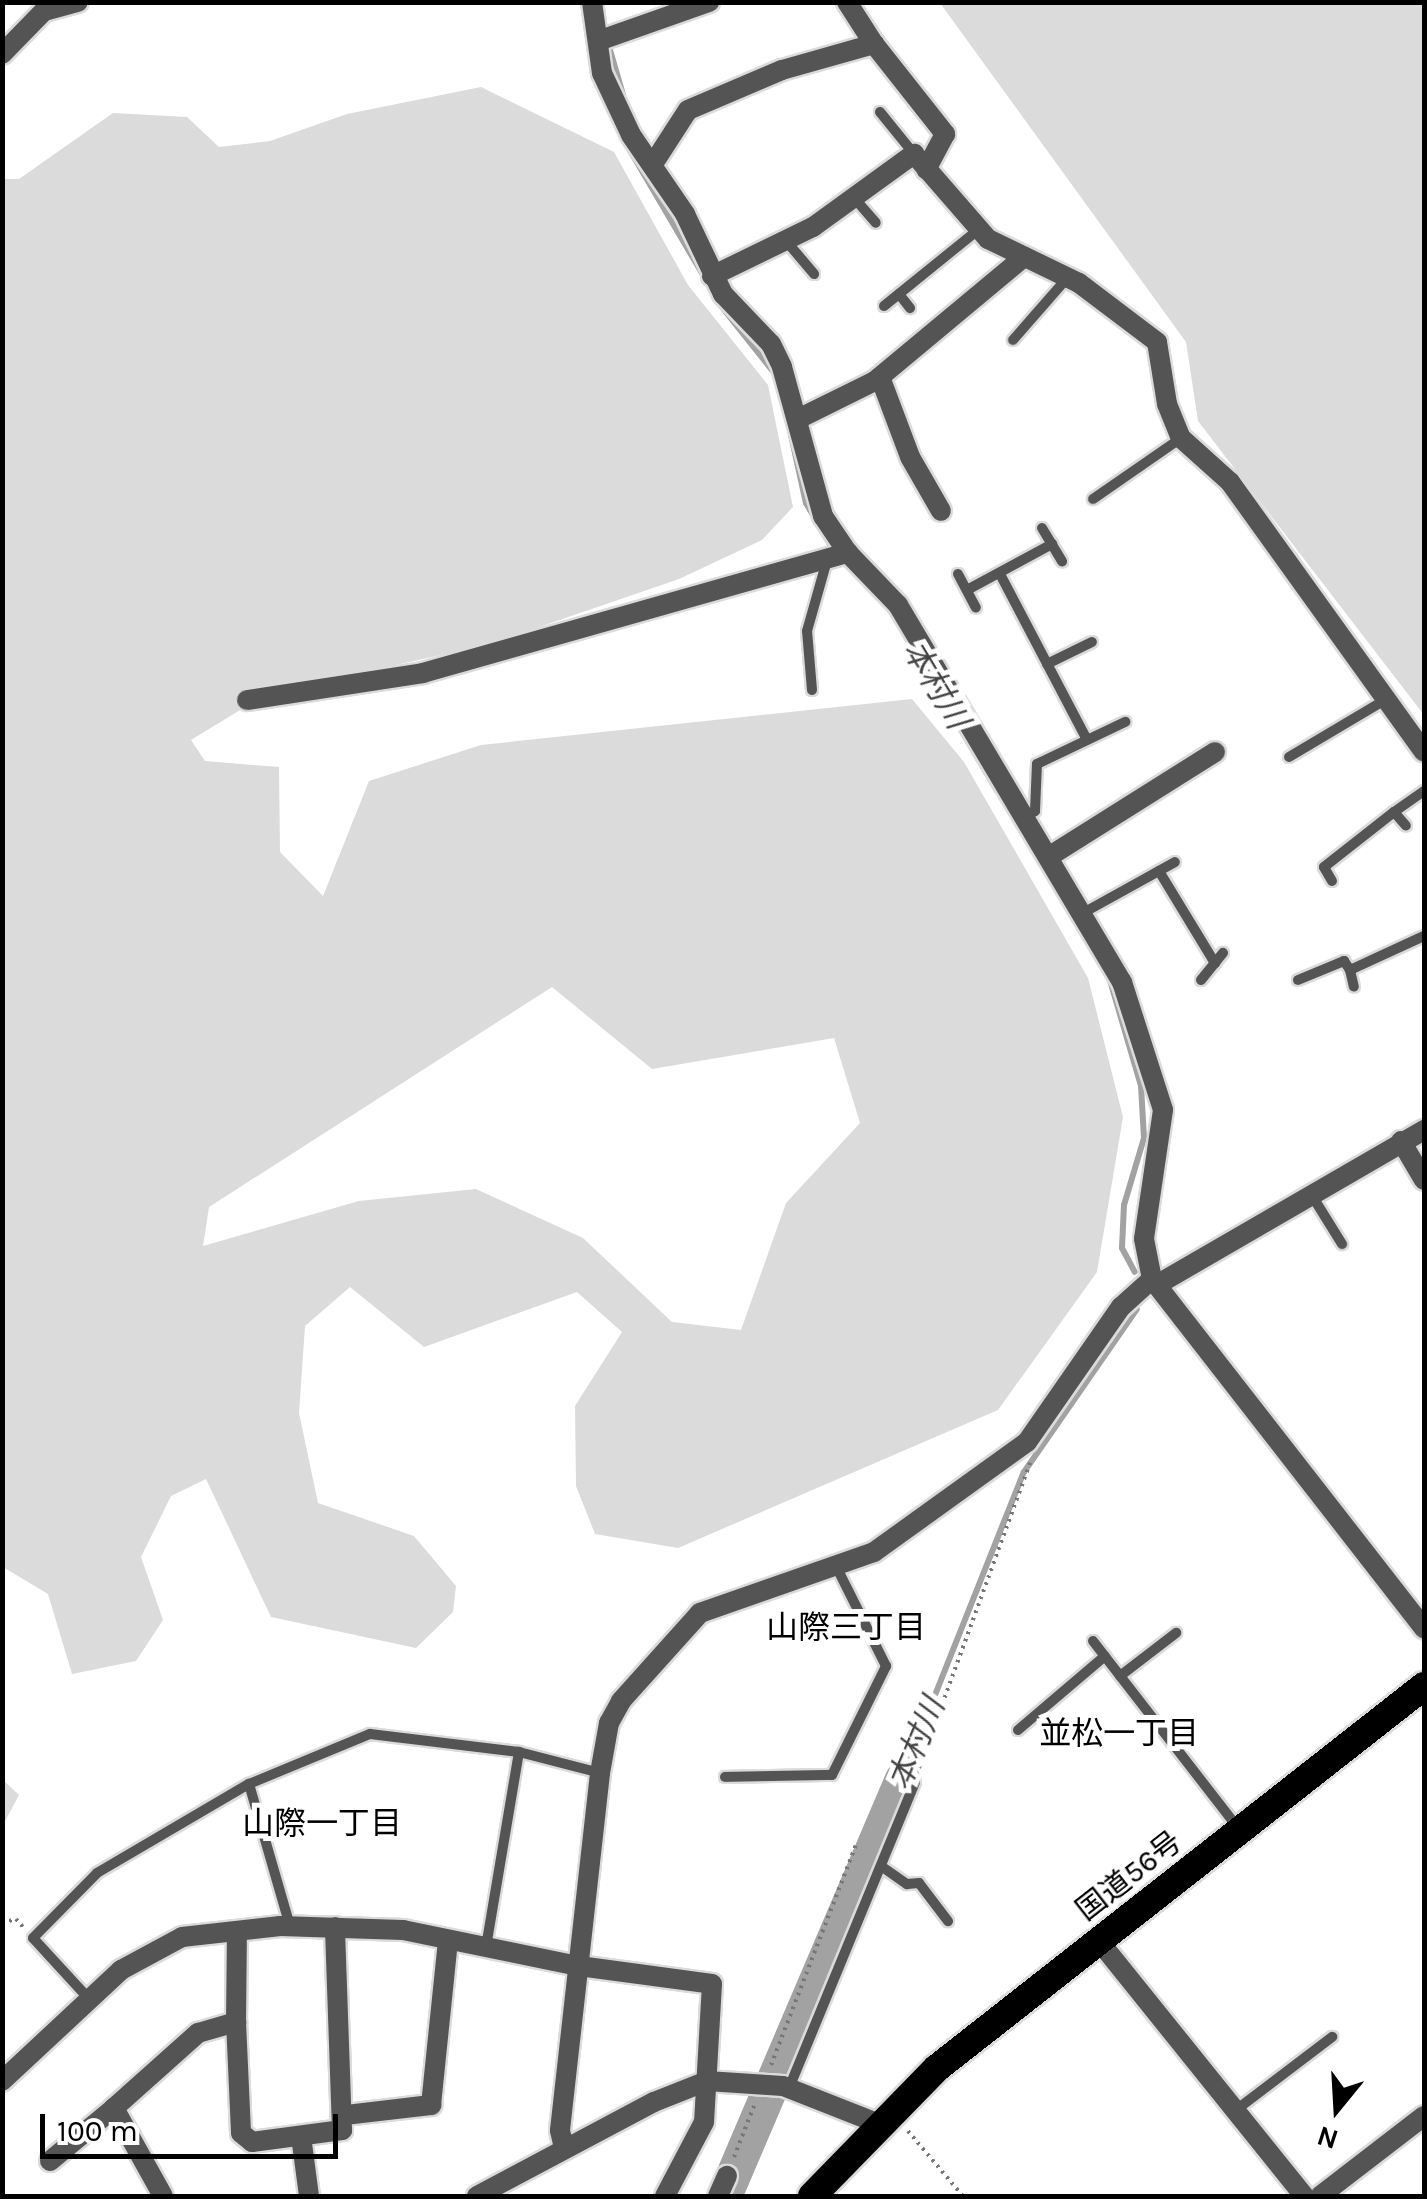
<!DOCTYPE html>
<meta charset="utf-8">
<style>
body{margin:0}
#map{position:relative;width:1427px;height:2199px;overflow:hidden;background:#fff;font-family:Karla,"Noto Sans JP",sans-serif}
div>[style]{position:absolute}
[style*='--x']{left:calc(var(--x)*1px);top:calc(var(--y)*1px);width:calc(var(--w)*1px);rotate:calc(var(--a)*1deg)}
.green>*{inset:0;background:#dbdbdb}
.stream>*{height:6px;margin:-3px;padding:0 3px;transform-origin:3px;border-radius:3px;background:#a2a2a2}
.river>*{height:35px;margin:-17.5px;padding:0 17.5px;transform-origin:17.5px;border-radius:17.5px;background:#a2a2a2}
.path>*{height:4px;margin-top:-2px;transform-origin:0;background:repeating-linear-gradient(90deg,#767676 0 2.5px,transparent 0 7.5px)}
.roads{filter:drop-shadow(2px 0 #dbdbdb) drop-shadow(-2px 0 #dbdbdb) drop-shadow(0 2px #dbdbdb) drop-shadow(0 -2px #dbdbdb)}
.service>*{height:10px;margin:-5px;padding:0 5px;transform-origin:5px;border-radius:5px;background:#545454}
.minor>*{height:20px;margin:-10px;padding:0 10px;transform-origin:10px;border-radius:10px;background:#545454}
.trunk>*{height:28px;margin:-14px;padding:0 14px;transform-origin:14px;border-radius:14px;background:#000}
span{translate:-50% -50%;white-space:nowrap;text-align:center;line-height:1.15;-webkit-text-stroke:10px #fff;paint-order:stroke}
.street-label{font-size:30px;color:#000}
.water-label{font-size:32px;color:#434343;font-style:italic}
.neighbourhood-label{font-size:32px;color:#000}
.frame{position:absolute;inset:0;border:5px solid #000;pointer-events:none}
.north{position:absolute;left:1287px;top:2059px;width:100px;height:100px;-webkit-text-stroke:8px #fff;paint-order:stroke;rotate:198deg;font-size:28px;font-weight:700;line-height:40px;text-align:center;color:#000}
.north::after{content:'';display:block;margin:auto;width:35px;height:45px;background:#000;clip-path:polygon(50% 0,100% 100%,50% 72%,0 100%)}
.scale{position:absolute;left:40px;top:2114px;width:298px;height:45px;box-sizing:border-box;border:5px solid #000;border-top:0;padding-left:12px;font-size:30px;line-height:35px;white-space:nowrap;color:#000;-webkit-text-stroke:8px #fff;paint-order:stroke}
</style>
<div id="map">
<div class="green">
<div style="clip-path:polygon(940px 3px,1424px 3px,1424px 715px,1198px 421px,1186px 342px)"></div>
<div style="clip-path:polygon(evenodd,481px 87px,614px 152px,688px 285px,768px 385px,793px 507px,762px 540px,679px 579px,490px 644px,266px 694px,191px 740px,205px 761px,279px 767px,280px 852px,323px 896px,369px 781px,481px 745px,912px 699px,964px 762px,1088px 978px,1123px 1117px,1097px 1272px,998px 1410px,678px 1548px,595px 1534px,576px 1486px,575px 1406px,622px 1332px,577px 1292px,424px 1347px,350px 1287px,305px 1326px,299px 1413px,318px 1503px,414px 1536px,456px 1586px,453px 1612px,416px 1648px,271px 1617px,206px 1479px,171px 1496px,141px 1557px,163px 1620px,136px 1661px,72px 1674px,48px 1594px,3px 1567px,3px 179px,19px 179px,113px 113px,187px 117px,219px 147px,270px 141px,347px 114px,481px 87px,552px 987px,652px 1069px,834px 1038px,860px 1123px,786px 1203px,741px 1330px,672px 1322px,583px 1238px,476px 1189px,359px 1201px,203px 1246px,209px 1207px,552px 987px)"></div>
<div style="clip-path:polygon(3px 1780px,19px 1795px,3px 1825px)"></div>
</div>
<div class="stream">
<div style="--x:608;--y:43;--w:57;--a:73.8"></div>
<div style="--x:628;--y:147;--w:152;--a:59.6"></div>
<div style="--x:721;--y:306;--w:88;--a:51.4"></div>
<div style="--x:791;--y:435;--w:70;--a:77.6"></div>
<div style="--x:806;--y:503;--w:58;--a:59.9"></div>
<div style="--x:922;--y:664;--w:147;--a:59.4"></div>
<div style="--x:1109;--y:977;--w:114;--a:73.6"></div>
<div style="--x:1141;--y:1086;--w:52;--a:86.7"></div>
<div style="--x:1144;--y:1138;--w:70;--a:106.6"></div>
<div style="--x:1124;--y:1205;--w:43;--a:92.7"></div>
<div style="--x:1122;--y:1248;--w:27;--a:62"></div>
<div style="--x:902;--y:1778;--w:329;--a:-68.3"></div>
<div style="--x:1024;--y:1472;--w:198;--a:-55.3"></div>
</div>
<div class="river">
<div style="--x:724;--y:2196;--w:454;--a:-66.9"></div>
</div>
<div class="path">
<div style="--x:919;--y:1768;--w:325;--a:-70"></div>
<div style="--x:2;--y:1923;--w:15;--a:-16"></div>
<div style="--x:16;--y:1919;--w:11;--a:49"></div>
<div style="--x:771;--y:2065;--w:239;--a:-68.9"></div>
<div style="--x:908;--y:2131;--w:85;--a:49.8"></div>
<div style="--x:734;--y:2157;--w:55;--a:-68.6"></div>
</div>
<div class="roads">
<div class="service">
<div style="--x:880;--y:112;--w:54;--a:51"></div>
<div style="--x:856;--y:200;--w:30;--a:49"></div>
<div style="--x:787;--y:242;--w:42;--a:49.8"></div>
<div style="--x:899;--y:294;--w:18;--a:52"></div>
<div style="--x:884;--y:306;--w:121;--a:-39"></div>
<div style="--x:1013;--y:340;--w:84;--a:-48.9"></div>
<div style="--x:1093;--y:499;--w:107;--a:-34.7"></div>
<div style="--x:1042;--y:528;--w:39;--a:59"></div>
<div style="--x:958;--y:574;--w:38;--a:62"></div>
<div style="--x:1000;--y:574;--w:187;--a:62.3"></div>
<div style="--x:967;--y:590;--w:97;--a:-28.4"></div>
<div style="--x:1047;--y:664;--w:50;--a:-26.1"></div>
<div style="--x:812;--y:690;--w:59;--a:-94.8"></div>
<div style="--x:807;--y:631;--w:70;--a:-74.2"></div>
<div style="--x:1289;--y:757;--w:112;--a:-30.7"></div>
<div style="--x:1394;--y:812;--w:37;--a:-35"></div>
<div style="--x:1026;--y:817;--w:11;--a:-34"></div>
<div style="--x:1035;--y:811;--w:47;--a:-87.6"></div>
<div style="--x:1037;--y:764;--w:98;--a:-25.5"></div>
<div style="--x:1159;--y:871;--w:108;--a:58.7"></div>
<div style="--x:1332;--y:881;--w:16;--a:-120"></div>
<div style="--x:1324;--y:867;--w:89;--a:-38.2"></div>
<div style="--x:1394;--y:812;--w:18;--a:49"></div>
<div style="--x:1083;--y:913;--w:105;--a:-29"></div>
<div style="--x:1350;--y:970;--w:17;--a:77"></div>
<div style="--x:1201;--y:980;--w:35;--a:-51"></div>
<div style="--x:1298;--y:980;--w:50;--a:-22.4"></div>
<div style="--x:1344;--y:961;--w:11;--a:56"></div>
<div style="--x:1350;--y:970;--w:81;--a:-24.7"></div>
<div style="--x:1311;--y:1194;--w:59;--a:58.2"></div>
<div style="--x:1093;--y:1641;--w:238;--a:52.2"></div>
<div style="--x:1120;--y:1676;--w:71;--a:-37.5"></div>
<div style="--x:1018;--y:1730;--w:114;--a:-40.4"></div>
<div style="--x:725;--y:1777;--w:107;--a:-1.1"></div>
<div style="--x:832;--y:1775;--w:122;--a:-63.6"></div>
<div style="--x:886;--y:1666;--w:107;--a:-116.6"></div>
<div style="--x:249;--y:1784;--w:148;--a:73.9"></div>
<div style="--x:881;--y:1866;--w:32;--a:35"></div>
<div style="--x:907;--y:1884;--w:12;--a:-5"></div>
<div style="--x:919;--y:1883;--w:48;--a:52.7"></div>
<div style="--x:486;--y:1947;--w:198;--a:-80.4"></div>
<div style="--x:90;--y:2000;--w:84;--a:-132.6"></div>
<div style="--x:33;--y:1938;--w:91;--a:-45.4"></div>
<div style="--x:97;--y:1873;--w:176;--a:-30.4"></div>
<div style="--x:249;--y:1784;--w:131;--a:-22.5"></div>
<div style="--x:370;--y:1734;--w:150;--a:6.9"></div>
<div style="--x:519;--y:1752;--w:84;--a:14.5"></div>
<div style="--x:789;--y:2088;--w:331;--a:-67.6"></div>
<div style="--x:1236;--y:2110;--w:121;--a:-37.2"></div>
</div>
<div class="minor">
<div style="--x:592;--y:2;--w:72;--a:82"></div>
<div style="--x:602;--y:73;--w:68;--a:64.9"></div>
<div style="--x:631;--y:135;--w:96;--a:55.6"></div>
<div style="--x:685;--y:214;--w:89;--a:64.6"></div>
<div style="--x:723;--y:294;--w:69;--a:46.2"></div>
<div style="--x:771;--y:344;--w:25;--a:64"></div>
<div style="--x:782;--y:367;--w:155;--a:74.6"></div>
<div style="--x:823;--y:516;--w:45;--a:56"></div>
<div style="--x:848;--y:553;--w:72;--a:46.1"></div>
<div style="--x:898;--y:605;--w:439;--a:59.3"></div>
<div style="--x:1122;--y:982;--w:134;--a:72.2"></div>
<div style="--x:1163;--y:1110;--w:130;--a:98.4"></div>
<div style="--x:1144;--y:1239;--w:41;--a:78.7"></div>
<div style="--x:1152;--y:1279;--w:443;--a:52.1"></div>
<div style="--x:847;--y:2;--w:50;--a:57.3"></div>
<div style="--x:598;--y:41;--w:118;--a:-19.4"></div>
<div style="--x:2;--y:54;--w:60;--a:-45.7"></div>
<div style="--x:44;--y:11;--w:35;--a:-15"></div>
<div style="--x:653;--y:164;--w:64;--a:-57.1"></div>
<div style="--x:688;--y:110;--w:102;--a:-23.1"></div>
<div style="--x:782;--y:70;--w:96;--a:-15.8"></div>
<div style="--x:874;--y:44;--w:115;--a:51.7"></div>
<div style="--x:945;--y:134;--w:40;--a:118"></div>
<div style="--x:712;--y:276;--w:112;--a:-25.9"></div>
<div style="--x:813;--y:227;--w:125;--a:-35.9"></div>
<div style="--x:914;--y:154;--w:113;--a:49"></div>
<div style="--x:988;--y:239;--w:101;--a:25.8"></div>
<div style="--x:1079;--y:283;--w:98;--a:37.1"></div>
<div style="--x:1157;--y:342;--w:63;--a:80.8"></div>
<div style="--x:1167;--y:404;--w:37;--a:68"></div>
<div style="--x:1181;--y:438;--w:66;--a:41.9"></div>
<div style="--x:1230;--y:482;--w:332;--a:54.3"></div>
<div style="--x:880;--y:377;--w:85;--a:69.4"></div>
<div style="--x:910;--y:457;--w:62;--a:60.1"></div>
<div style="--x:798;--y:419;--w:86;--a:-26.3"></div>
<div style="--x:875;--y:381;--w:194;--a:-39.8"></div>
<div style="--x:247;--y:700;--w:178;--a:-8.7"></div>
<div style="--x:423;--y:673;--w:442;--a:-15.8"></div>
<div style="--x:1050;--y:856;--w:195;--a:-32.2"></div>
<div style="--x:1401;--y:1141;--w:45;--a:59.5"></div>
<div style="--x:1160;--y:1283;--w:305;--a:-30.1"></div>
<div style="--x:1099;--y:1941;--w:327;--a:51.2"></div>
<div style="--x:236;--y:2022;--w:111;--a:87.4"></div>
<div style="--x:241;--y:2133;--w:14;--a:39"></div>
<div style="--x:252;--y:2142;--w:91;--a:-7.6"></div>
<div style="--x:342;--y:2130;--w:203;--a:-92"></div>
<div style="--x:2;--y:2081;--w:163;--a:-43"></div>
<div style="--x:121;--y:1970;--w:69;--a:-28.4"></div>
<div style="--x:182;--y:1937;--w:99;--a:-6.4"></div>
<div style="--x:280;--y:1926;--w:123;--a:1.9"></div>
<div style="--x:403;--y:1930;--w:180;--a:11.6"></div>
<div style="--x:579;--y:1966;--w:134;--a:7.7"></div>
<div style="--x:712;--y:1984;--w:138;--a:93.3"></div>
<div style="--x:704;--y:2122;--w:84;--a:117.8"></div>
<div style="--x:346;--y:2115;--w:86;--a:-6.7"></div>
<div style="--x:431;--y:2105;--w:166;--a:-84.1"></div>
<div style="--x:301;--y:2136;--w:61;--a:82.4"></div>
<div style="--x:564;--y:2148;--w:18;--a:-103"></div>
<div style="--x:560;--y:2130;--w:359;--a:-83.6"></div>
<div style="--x:600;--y:1773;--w:51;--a:-79.8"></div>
<div style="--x:609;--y:1723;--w:25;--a:-61"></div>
<div style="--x:621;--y:1701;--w:118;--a:-48.1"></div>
<div style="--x:700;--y:1613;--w:184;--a:-19.3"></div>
<div style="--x:874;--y:1552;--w:188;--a:-35.7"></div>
<div style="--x:1027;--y:1442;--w:165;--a:-55.2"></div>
<div style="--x:1121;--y:1307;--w:42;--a:-42.1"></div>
<div style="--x:50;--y:2161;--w:83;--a:-39.6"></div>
<div style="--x:163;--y:2196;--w:101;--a:-119.1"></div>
<div style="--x:114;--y:2108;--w:113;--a:-41.8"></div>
<div style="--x:198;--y:2033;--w:40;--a:-16"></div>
<div style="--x:236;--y:2022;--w:90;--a:-89.4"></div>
<div style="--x:477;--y:2196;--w:200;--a:-28"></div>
<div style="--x:654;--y:2102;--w:57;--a:-21.6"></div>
<div style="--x:707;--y:2081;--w:76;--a:3.8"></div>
<div style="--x:783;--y:2086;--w:101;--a:21.5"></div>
<div style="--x:718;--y:2196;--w:22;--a:-66"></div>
<div style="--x:1320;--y:2196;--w:131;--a:-37.6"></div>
</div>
<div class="trunk">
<div style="--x:812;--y:2196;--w:179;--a:-45.7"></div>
<div style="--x:937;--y:2068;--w:619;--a:-38.11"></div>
</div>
</div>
<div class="street-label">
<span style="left:1129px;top:1876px;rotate:-38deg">国道56号</span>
</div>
<div class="water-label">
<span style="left:935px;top:685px;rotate:59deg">本村川</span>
<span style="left:917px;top:1744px;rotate:-67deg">本村川</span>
</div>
<div class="neighbourhood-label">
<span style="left:846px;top:1628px">山際三丁目</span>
<span style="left:1119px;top:1734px">並松一丁目</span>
<span style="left:322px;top:1824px">山際一丁目</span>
</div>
<div class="frame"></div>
<div class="north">N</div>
<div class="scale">100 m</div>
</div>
